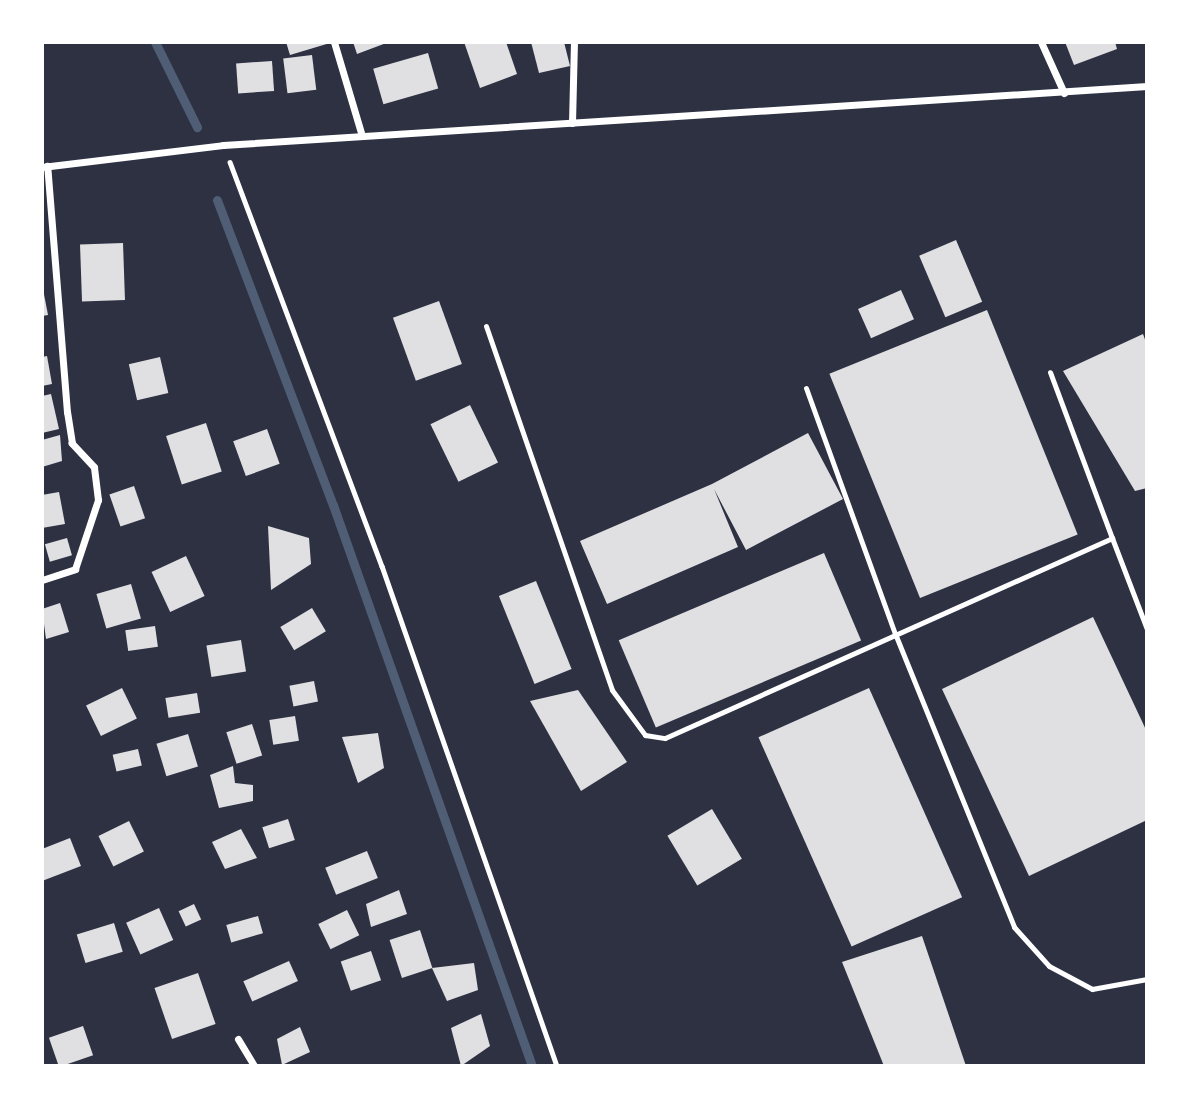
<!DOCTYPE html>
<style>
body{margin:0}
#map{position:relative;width:1189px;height:1108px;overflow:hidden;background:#2d3142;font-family:Karla,sans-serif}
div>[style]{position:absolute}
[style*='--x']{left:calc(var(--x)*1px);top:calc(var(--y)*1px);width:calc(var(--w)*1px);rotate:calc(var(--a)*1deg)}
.stream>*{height:9px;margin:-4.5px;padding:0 4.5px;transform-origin:4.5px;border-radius:4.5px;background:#4f5d75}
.building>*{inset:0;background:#e0e0e3;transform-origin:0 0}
.path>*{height:4.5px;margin:-2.25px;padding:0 2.25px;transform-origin:2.25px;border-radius:2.25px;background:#fff}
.service>*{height:5px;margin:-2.5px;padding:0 2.5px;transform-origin:2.5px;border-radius:2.5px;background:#fff}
.minor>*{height:7px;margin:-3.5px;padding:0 3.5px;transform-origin:3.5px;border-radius:3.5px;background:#fff}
span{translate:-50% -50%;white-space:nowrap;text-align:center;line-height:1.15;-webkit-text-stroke:5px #fff;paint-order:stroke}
.frame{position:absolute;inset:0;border:44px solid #fff;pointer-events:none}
</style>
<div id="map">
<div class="stream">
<div style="--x:155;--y:42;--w:95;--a:63.7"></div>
<div style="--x:217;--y:200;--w:326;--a:69.2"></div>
<div style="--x:333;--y:505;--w:595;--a:70.47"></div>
</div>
<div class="building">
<div style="clip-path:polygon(286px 42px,330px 42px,330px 43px,290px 55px)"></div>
<div style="clip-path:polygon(353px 42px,389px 42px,357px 54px)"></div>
<div style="clip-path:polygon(464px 42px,506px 42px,517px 74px,480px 88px)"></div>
<div style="clip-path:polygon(531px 42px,564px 42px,570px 66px,539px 73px)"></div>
<div style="clip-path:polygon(1065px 42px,1115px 42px,1117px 49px,1074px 65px)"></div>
<div style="left:428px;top:53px;width:37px;height:57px;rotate:74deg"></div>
<div style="left:312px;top:55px;width:35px;height:29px;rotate:83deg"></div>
<div style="left:272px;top:61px;width:30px;height:36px;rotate:86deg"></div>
<div style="left:956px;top:240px;width:67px;height:40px;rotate:67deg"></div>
<div style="left:123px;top:243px;width:57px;height:43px;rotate:88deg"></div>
<div style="clip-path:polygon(42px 284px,48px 315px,42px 316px)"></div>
<div style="left:901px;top:290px;width:32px;height:47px;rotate:66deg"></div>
<div style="left:439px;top:301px;width:67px;height:49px;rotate:70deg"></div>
<div style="left:987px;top:310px;width:242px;height:170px;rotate:68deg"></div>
<div style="clip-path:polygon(1143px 334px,1147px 345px,1147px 488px,1135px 491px,1063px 371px)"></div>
<div style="clip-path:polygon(47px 356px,52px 384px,42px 386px,42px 357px)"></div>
<div style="left:160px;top:357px;width:37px;height:32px;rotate:77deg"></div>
<div style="clip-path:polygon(51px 394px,59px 429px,42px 433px,42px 396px)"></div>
<div style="left:470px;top:405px;width:64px;height:44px;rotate:64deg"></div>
<div style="left:206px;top:423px;width:51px;height:42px;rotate:72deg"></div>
<div style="left:267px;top:429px;width:37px;height:36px;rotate:70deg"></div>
<div style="clip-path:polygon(808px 433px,843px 499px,746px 550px,714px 489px,738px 547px,607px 604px,580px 541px,712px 484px)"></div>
<div style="clip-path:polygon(60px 435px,62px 461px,42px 467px,42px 440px)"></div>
<div style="left:134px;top:486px;width:34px;height:26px;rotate:71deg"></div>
<div style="clip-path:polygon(59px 492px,65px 524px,42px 528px,42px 495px)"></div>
<div style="clip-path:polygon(268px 526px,309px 538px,311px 564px,271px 590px)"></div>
<div style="left:67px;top:538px;width:18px;height:23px;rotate:74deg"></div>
<div style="left:824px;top:553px;width:95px;height:223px;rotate:67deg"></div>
<div style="left:186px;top:556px;width:44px;height:38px;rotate:65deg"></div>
<div style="left:536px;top:581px;width:95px;height:40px;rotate:68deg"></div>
<div style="left:131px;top:584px;width:36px;height:36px;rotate:74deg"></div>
<div style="clip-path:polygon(60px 603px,69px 632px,46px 639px,42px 609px)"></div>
<div style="left:312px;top:608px;width:27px;height:37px;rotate:59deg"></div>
<div style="clip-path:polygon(1093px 617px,1147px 732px,1147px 820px,1029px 876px,942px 689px)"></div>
<div style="left:155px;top:626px;width:21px;height:30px;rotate:82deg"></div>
<div style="left:241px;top:640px;width:32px;height:35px;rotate:81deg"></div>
<div style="left:314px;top:681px;width:21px;height:25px;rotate:79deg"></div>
<div style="left:122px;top:688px;width:34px;height:40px;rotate:64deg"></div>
<div style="left:869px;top:688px;width:229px;height:121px;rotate:66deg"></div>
<div style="clip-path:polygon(578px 690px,627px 762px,581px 791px,530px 701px)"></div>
<div style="left:197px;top:693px;width:20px;height:32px;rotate:81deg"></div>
<div style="left:295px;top:716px;width:25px;height:26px;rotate:81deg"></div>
<div style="left:252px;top:724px;width:33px;height:27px;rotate:72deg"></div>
<div style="clip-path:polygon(378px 733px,384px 768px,358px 783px,342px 737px)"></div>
<div style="left:188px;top:734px;width:34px;height:33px;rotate:73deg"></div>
<div style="left:138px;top:749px;width:17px;height:26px;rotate:77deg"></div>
<div style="clip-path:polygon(233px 766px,235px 783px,253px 785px,253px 801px,219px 808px,210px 775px)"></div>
<div style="left:712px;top:809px;width:58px;height:52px;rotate:59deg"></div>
<div style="left:288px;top:819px;width:22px;height:27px;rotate:72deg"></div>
<div style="left:129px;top:821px;width:34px;height:34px;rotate:64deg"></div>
<div style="clip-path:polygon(241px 829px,257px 858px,225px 869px,212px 842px)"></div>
<div style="clip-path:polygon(70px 838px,81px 866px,42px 881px,42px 849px)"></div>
<div style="left:367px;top:851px;width:29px;height:45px;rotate:68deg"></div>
<div style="clip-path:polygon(399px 890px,407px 914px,371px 927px,366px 904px)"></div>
<div style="left:194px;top:904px;width:17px;height:17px;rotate:65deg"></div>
<div style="left:159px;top:908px;width:35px;height:36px;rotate:66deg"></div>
<div style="left:347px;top:910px;width:28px;height:32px;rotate:64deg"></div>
<div style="left:258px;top:916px;width:18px;height:33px;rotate:74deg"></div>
<div style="left:114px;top:923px;width:30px;height:39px;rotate:73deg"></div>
<div style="left:420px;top:930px;width:40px;height:32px;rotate:72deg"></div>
<div style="clip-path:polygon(922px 936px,966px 1066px,884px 1066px,842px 962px)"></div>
<div style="left:371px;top:951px;width:31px;height:32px;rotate:71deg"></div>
<div style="left:289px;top:961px;width:22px;height:50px;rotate:66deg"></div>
<div style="clip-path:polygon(474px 963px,478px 990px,447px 1001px,432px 968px)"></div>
<div style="left:198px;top:973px;width:54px;height:46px;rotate:71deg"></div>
<div style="clip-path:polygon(481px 1014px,490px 1046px,461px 1066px,451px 1028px)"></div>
<div style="left:83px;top:1026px;width:31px;height:36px;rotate:71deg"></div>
<div style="clip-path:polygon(300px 1027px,310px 1052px,282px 1065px,277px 1039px)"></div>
</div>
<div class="path">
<div style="--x:230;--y:162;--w:432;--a:69.4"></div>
<div style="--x:382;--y:566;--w:530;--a:70.71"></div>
</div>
<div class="service">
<div style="--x:486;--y:326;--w:385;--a:70.9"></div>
<div style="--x:612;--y:690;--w:56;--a:53.7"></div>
<div style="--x:645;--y:735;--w:20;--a:9"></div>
<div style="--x:665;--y:738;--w:490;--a:-24.1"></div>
<div style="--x:1112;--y:538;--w:177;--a:-110.5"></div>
<div style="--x:806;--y:388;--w:264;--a:70.1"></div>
<div style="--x:896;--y:636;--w:314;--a:67.9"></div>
<div style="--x:1014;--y:927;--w:52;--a:48.1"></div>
<div style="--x:1049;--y:966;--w:49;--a:28.1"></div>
<div style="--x:1092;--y:989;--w:56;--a:-10.3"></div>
<div style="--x:1112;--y:538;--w:97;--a:69"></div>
</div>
<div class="minor">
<div style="--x:334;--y:42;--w:98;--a:73.4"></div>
<div style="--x:1041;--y:42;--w:56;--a:65.7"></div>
<div style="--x:572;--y:123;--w:81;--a:-88.6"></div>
<div style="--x:42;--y:167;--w:182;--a:-6.9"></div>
<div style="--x:223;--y:145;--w:926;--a:-3.65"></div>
<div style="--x:42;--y:580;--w:35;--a:-18"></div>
<div style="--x:75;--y:569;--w:73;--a:-71.6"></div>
<div style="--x:98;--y:500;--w:33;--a:-97"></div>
<div style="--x:94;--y:467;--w:33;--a:-133"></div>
<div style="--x:72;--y:443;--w:31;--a:-99"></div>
<div style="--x:67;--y:412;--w:247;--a:-94.6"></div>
<div style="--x:238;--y:1039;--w:31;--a:59"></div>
</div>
<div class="frame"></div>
</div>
